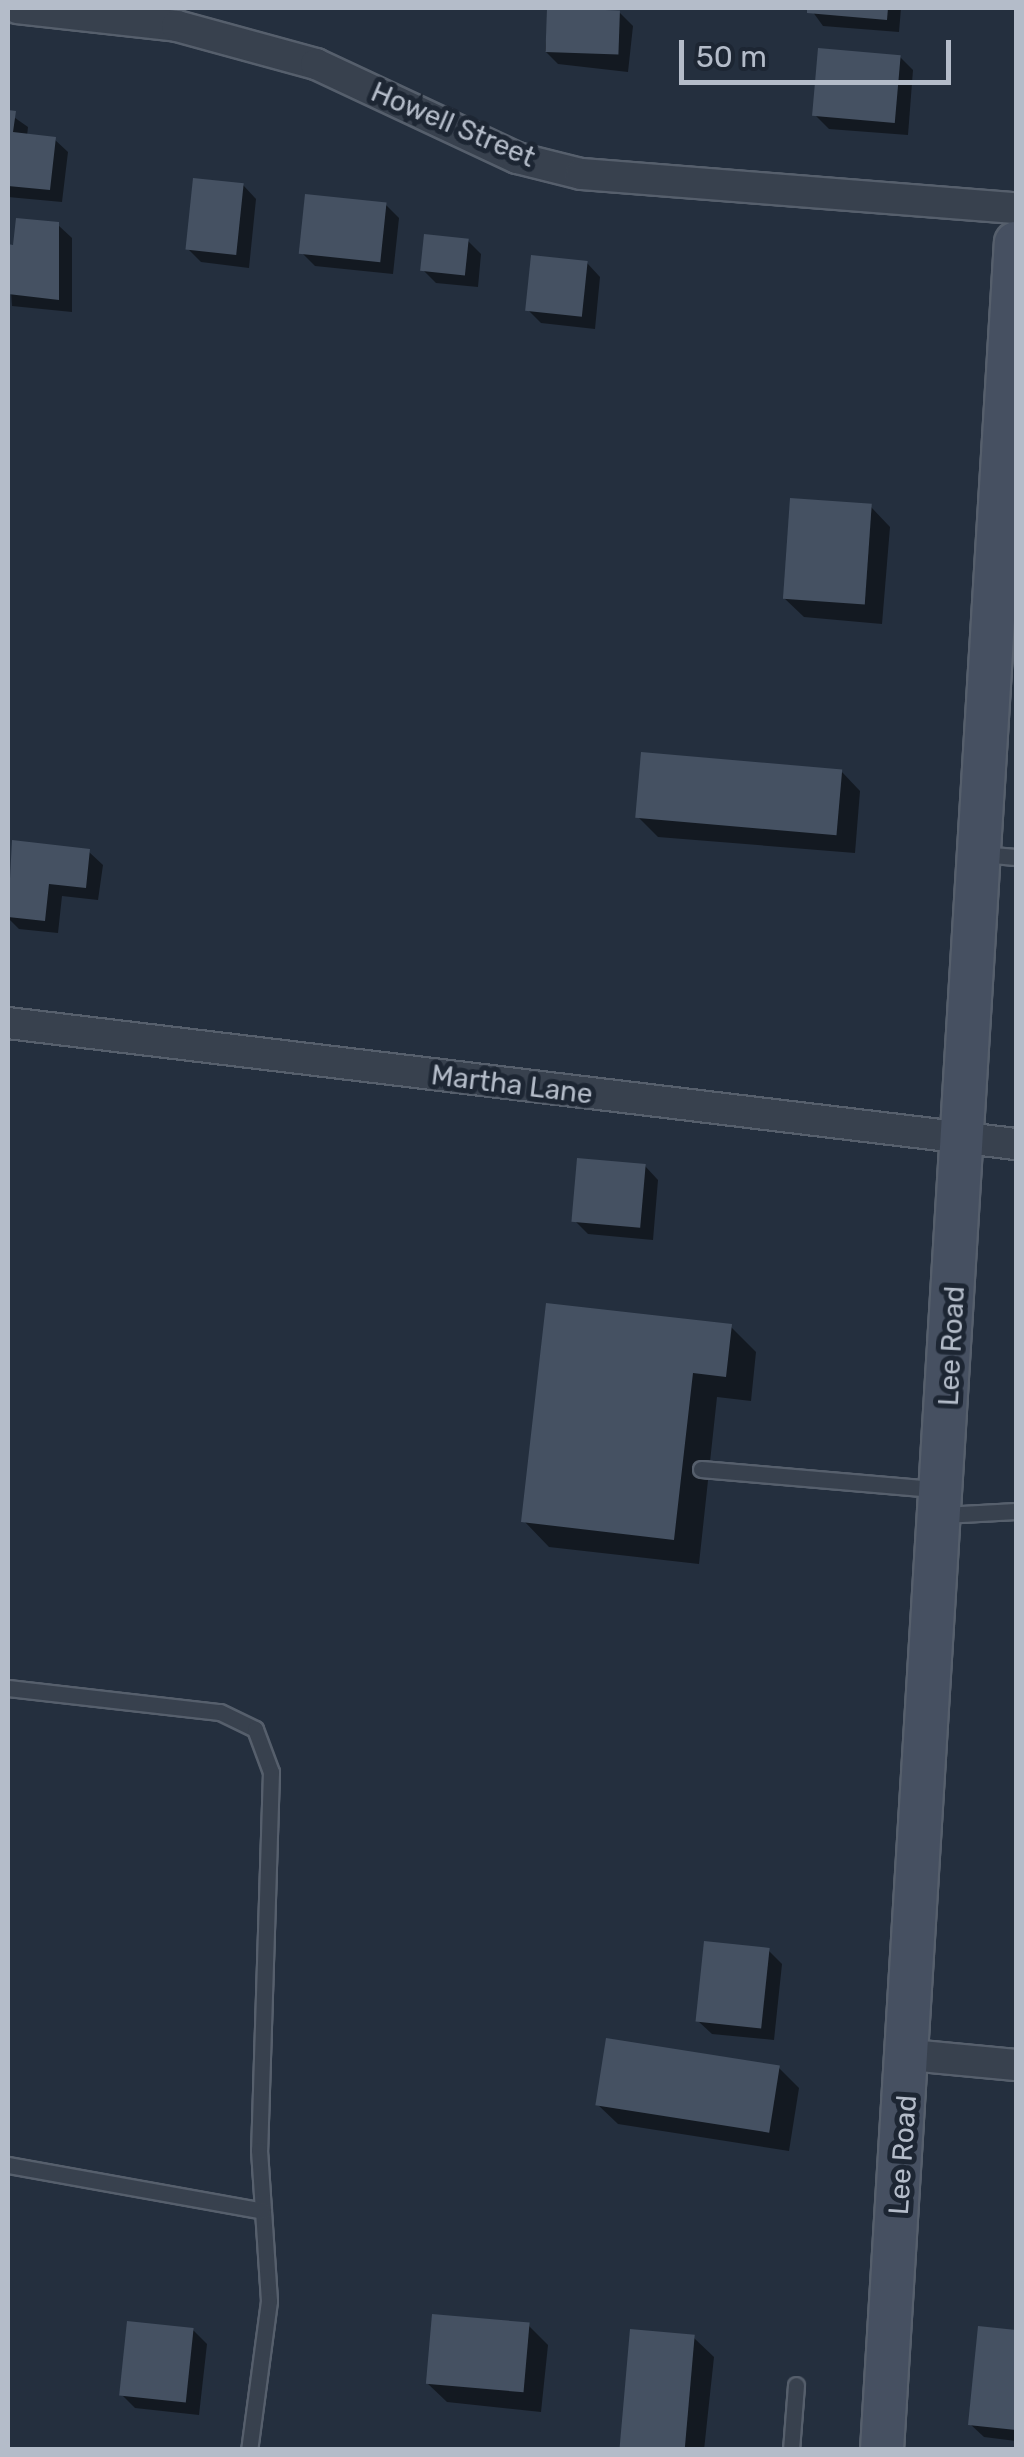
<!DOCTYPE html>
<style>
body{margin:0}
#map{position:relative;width:1024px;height:2457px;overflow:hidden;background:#242f3e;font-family:Rubik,sans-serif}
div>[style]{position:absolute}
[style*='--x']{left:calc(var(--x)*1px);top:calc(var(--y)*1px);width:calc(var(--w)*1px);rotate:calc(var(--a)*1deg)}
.shadow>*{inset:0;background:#0007}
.building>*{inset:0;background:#455162;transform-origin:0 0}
.roads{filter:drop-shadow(2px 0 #565f6c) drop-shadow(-2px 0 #565f6c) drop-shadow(0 2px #565f6c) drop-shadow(0 -2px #565f6c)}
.service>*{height:15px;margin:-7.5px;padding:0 7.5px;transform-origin:7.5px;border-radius:7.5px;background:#38414e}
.minor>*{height:30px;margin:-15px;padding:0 15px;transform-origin:15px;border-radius:15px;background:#38414e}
.secondary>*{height:42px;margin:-21px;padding:0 21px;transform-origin:21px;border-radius:21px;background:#465061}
span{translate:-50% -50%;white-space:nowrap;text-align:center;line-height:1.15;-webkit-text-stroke:10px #1d2633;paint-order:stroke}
.street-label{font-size:28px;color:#b4bcc9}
.frame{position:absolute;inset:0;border:10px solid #b4bcc9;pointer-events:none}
.scale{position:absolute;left:679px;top:40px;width:272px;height:45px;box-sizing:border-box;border:5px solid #b4bcc9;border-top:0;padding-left:12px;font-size:30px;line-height:35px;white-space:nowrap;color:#b4bcc9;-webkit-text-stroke:8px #1d2633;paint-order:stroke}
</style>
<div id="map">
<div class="shadow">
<div style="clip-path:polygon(549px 8px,619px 12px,633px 26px,628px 72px,558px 64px,545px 51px)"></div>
<div style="clip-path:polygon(810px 8px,901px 8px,899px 32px,823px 26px)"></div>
<div style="clip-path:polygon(900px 57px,913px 70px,908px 135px,829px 129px,815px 115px)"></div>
<div style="clip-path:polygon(8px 113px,28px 127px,27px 136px,54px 139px,68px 152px,62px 202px,8px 197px)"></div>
<div style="clip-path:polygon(243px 185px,256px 199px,249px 268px,201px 262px,188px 249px)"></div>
<div style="clip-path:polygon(386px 205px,399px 218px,393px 274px,315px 266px,302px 253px)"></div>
<div style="clip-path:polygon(58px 225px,72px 238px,72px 312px,12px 306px,8px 247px)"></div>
<div style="clip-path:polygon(468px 241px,481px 254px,478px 287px,436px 283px,423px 270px)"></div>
<div style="clip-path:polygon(587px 263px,600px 277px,595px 329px,541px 323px,528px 310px)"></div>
<div style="clip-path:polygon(871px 507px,890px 527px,882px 624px,804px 617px,784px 598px)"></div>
<div style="clip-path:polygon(841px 771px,860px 791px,855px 853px,658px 837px,638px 817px)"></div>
<div style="clip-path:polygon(14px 843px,89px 852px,103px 865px,98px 900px,62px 896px,58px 933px,19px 929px,8px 918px)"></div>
<div style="clip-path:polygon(645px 1166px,658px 1180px,653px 1240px,588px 1234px,575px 1221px)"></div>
<div style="clip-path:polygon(731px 1327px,756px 1352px,751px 1401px,717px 1397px,699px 1564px,549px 1547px,524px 1521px)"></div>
<div style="clip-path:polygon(769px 1951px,782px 1964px,774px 2040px,712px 2034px,698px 2021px)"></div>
<div style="clip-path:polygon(779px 2068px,799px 2088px,789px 2151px,618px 2124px,598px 2105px)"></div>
<div style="clip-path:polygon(529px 2326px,548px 2345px,541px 2412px,447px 2402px,427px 2383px)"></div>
<div style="clip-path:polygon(980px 2329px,1016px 2333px,1016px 2441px,984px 2437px,970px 2424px)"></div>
<div style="clip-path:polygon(193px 2330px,207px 2344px,199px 2415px,135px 2408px,122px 2395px)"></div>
<div style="clip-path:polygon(694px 2338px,714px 2357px,704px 2450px,620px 2450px)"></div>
</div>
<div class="building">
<div style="left:547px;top:8px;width:73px;height:44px;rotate:2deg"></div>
<div style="clip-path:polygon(807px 8px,888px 8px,887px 20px,807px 13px)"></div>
<div style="left:818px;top:48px;width:83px;height:68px;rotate:5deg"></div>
<div style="clip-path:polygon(8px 110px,16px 111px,13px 132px,56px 137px,50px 190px,8px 186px)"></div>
<div style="left:193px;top:178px;width:51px;height:72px;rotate:6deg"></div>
<div style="left:305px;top:194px;width:82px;height:60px;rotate:6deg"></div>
<div style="clip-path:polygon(16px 218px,59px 222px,59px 300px,8px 294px,8px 244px,13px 245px)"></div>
<div style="left:424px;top:234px;width:45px;height:37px;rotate:6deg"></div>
<div style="left:531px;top:255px;width:57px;height:56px;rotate:6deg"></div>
<div style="left:790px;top:498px;width:82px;height:101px;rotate:4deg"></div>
<div style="left:641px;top:752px;width:202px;height:66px;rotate:5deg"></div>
<div style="clip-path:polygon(12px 840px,90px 849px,86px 888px,49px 884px,45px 921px,8px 917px)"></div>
<div style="left:577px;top:1158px;width:69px;height:64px;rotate:5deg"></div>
<div style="clip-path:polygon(546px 1303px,732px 1324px,726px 1377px,693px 1373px,674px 1540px,521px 1522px)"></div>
<div style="left:704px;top:1941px;width:66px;height:81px;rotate:6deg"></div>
<div style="left:606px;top:2038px;width:176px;height:68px;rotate:9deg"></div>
<div style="left:432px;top:2314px;width:98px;height:70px;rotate:5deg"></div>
<div style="left:127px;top:2321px;width:67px;height:75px;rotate:6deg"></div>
<div style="clip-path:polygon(978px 2326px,1016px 2330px,1016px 2430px,968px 2425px)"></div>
<div style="left:630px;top:2329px;width:65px;height:122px;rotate:5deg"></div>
</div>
<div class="roads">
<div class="service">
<div style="--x:981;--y:854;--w:35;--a:5"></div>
<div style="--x:701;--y:1469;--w:236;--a:4.9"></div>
<div style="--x:943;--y:1515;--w:73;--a:-3.1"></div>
<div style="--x:8;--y:1688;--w:213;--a:6.5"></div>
<div style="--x:220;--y:1712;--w:39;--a:26"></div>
<div style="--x:255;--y:1729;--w:46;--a:69.6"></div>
<div style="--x:271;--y:1772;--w:378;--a:91.8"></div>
<div style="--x:259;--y:2150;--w:151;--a:86.2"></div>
<div style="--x:269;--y:2301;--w:150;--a:97.6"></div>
<div style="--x:8;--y:2165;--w:259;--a:10.2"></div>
<div style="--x:791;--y:2450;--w:65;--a:-85.6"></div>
</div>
<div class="minor">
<div style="--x:17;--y:8;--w:161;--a:6.4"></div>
<div style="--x:177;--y:26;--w:144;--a:15.3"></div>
<div style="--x:316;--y:64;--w:222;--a:25.1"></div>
<div style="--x:517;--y:158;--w:66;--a:14"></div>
<div style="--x:581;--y:174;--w:436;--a:4.5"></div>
<div style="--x:8;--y:1023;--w:1015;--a:6.85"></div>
<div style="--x:910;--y:2055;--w:106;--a:5.4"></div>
</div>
<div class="secondary">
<div style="--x:882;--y:2450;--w:2211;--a:-86.53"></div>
</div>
</div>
<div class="street-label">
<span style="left:453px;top:125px;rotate:23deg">Howell Street</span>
<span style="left:512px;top:1085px;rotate:7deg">Martha Lane</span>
<span style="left:952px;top:1346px;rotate:-87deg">Lee Road</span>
<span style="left:903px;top:2155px;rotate:-86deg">Lee Road</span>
</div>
<div class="frame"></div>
<div class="scale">50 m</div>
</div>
